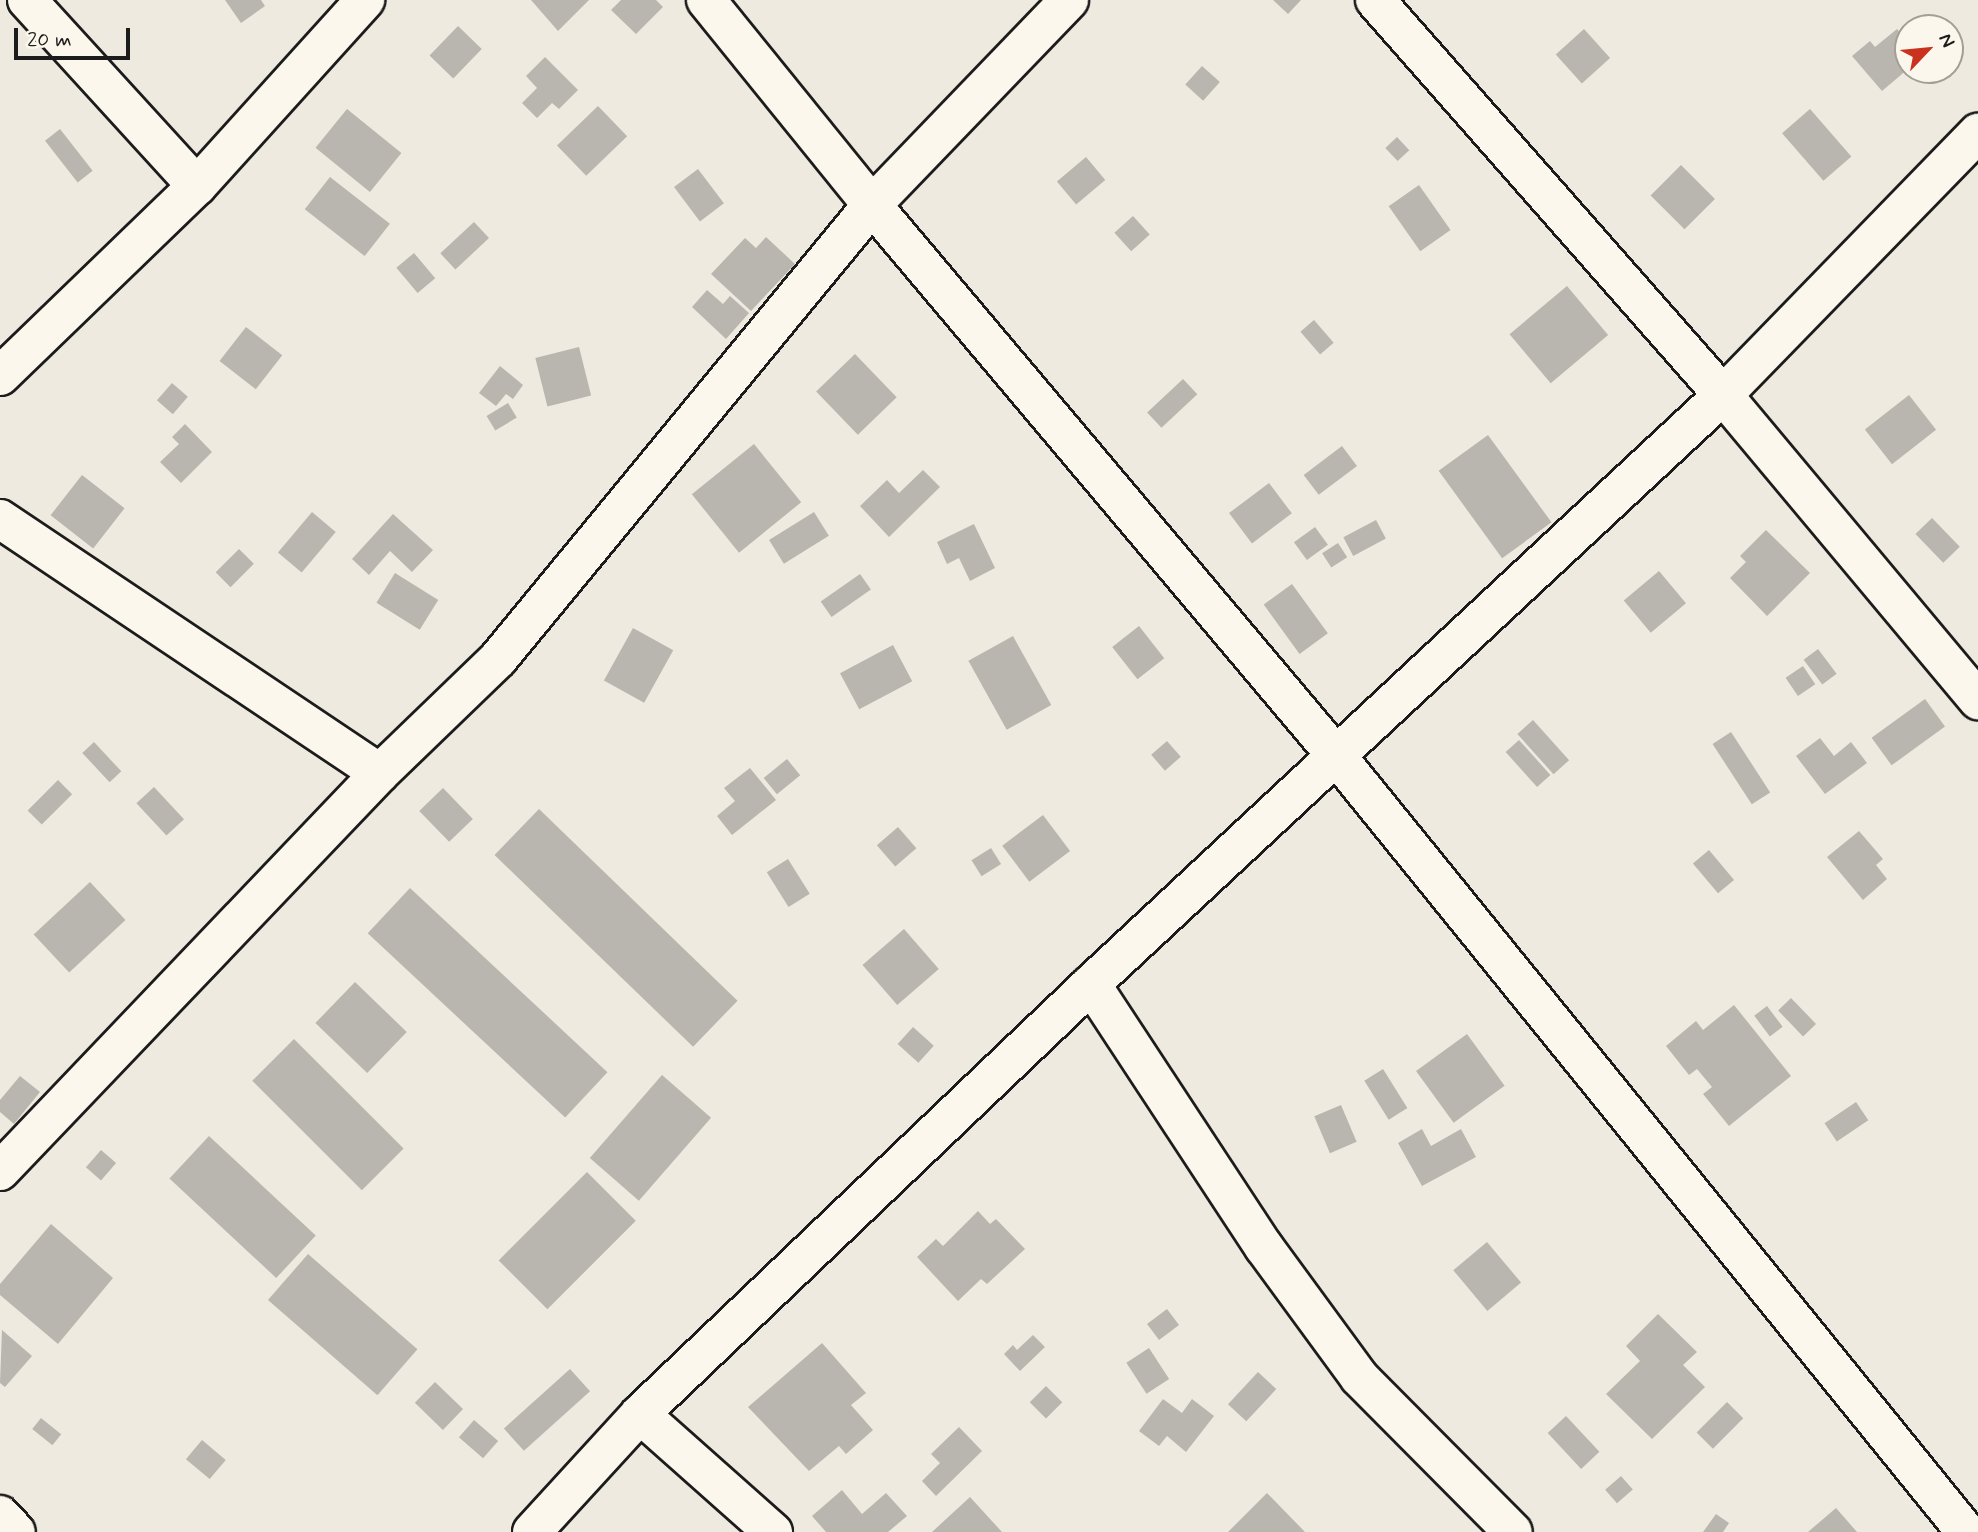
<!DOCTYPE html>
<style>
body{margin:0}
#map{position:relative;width:1978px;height:1532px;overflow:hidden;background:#eeeadf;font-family:Mynerve,sans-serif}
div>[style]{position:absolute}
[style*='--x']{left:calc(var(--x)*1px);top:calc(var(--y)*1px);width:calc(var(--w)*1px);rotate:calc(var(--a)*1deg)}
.building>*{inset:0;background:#b9b6af;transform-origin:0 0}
.roads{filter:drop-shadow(2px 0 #1c1c1c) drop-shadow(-2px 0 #1c1c1c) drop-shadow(0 2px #1c1c1c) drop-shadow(0 -2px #1c1c1c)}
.minor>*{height:38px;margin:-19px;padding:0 19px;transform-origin:19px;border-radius:19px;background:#fbf7ec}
span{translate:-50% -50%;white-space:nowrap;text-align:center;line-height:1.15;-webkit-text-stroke:6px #fbf7ec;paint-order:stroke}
.north{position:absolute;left:1894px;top:14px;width:70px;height:70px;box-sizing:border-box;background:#fbf7ec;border:2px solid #a29f99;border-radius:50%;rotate:64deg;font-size:19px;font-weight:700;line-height:28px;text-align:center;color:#1c1c1c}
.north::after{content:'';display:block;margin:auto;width:24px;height:32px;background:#c8321e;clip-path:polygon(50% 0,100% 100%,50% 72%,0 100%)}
.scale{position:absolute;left:14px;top:28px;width:116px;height:32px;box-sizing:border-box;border:4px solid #1c1c1c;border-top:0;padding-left:9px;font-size:21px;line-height:24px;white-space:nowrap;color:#1c1c1c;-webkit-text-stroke:5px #fbf7ec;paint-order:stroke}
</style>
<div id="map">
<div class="building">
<div style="clip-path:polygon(225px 0,261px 0,265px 6px,241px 23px)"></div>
<div style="clip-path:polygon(531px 0,589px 0,558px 31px)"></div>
<div style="clip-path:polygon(621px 0,656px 0,663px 7px,636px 34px,611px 10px)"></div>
<div style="clip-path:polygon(1273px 0,1301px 0,1288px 14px)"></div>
<div style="left:458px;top:26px;width:33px;height:41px;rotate:44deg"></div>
<div style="left:1584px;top:29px;width:39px;height:38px;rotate:48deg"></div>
<div style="clip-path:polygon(1897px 29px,1908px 42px,1908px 69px,1882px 91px,1852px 56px,1870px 41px,1875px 47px)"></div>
<div style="clip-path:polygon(545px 57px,578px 90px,559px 109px,552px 103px,537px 118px,522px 103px,537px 88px,526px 76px)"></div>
<div style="left:1202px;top:66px;width:24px;height:25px;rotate:42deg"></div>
<div style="left:598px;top:106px;width:42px;height:57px;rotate:46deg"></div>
<div style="left:347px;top:109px;width:70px;height:50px;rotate:39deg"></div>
<div style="left:1810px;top:109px;width:63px;height:37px;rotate:49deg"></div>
<div style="left:60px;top:129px;width:53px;height:19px;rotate:52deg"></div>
<div style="left:1397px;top:137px;width:18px;height:16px;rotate:47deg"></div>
<div style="left:1086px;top:157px;width:30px;height:38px;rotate:50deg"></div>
<div style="left:1681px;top:165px;width:48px;height:43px;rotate:45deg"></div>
<div style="left:698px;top:169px;width:43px;height:30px;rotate:53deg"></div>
<div style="left:330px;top:177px;width:76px;height:41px;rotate:38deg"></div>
<div style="left:1419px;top:185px;width:55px;height:37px;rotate:55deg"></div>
<div style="left:1133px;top:216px;width:25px;height:25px;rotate:48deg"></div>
<div style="left:474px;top:222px;width:22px;height:46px;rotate:47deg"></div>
<div style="clip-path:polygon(766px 237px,795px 264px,751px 311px,711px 274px,745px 238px,756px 248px)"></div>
<div style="left:414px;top:253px;width:33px;height:23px;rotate:50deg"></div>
<div style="left:1567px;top:286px;width:64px;height:75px;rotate:50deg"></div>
<div style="clip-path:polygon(707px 290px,723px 304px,730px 296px,749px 313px,726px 339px,692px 307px)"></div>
<div style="left:1314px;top:320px;width:30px;height:18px;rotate:49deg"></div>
<div style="left:246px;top:327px;width:46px;height:43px;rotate:38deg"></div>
<div style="left:579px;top:347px;width:50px;height:45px;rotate:76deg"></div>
<div style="left:855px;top:354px;width:60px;height:54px;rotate:46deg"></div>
<div style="clip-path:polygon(500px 366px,523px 385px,513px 399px,506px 394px,496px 406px,479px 393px)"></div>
<div style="left:1183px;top:379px;width:21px;height:49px;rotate:47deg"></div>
<div style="left:172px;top:383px;width:21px;height:23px;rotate:41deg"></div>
<div style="left:1909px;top:395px;width:44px;height:56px;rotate:52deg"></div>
<div style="left:508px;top:403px;width:17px;height:25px;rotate:59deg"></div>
<div style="clip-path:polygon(185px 424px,212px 452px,181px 483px,160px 462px,179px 444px,172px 437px)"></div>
<div style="left:1488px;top:435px;width:108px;height:61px;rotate:54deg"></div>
<div style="left:754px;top:444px;width:75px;height:80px;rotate:51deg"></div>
<div style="left:1342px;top:446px;width:25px;height:48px;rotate:53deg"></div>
<div style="clip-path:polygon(923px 470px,940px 487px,889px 537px,860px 506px,887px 480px,899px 493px)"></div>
<div style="left:82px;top:475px;width:54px;height:51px;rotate:38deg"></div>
<div style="left:1269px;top:483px;width:38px;height:50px;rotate:53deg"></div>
<div style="left:312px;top:512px;width:31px;height:53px;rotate:40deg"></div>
<div style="left:814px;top:512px;width:28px;height:53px;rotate:58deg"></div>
<div style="clip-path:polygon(393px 514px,433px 550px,412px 572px,390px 551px,369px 575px,352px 559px)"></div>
<div style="left:1932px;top:518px;width:40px;height:23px;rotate:46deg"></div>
<div style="left:1376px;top:520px;width:21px;height:37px;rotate:62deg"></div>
<div style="clip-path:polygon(974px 524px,995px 568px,970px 581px,959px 558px,947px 564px,937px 542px)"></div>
<div style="left:1315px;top:527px;width:22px;height:26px;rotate:54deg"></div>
<div style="clip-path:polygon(1766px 530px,1810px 573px,1767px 616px,1730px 578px,1746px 562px,1740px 556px)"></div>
<div style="left:1338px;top:543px;width:17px;height:19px;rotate:57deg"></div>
<div style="left:239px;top:549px;width:21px;height:33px;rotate:45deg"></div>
<div style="left:1659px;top:571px;width:42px;height:46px;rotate:50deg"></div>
<div style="left:395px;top:573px;width:51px;height:35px;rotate:32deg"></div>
<div style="left:860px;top:574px;width:19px;height:48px;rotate:55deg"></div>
<div style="left:1292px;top:584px;width:61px;height:35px;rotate:54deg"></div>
<div style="left:1139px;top:626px;width:41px;height:34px;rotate:52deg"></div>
<div style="left:633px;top:628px;width:46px;height:60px;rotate:29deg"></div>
<div style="left:1013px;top:636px;width:79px;height:51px;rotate:61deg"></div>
<div style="left:893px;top:645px;width:41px;height:60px;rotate:62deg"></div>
<div style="left:1818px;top:649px;width:31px;height:18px;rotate:53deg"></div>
<div style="left:1803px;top:666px;width:22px;height:21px;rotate:56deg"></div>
<div style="left:1925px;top:699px;width:34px;height:66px;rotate:54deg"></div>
<div style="left:1533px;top:720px;width:54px;height:21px;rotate:48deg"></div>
<div style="left:1731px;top:732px;width:72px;height:22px;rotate:57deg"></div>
<div style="clip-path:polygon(1820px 738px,1834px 756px,1851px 742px,1867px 763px,1825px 794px,1796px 756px)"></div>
<div style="left:1519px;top:740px;width:47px;height:18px;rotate:48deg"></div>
<div style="left:1167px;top:741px;width:21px;height:21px;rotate:49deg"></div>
<div style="left:94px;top:742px;width:40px;height:16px;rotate:47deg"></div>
<div style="left:787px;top:759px;width:21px;height:30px;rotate:51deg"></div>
<div style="clip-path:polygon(750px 768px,776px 800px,732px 835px,717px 816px,735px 801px,724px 788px)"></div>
<div style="left:58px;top:780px;width:20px;height:43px;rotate:45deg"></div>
<div style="left:154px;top:787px;width:44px;height:24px;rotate:47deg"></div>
<div style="left:443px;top:788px;width:43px;height:33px;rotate:46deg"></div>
<div style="left:539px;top:809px;width:276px;height:64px;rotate:44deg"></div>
<div style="left:1043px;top:815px;width:45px;height:51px;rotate:53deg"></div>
<div style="left:898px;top:827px;width:28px;height:28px;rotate:49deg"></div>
<div style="clip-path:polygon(1859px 831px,1883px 859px,1876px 865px,1887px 879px,1863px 900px,1827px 857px)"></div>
<div style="left:991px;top:848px;width:19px;height:23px;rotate:58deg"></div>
<div style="left:1709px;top:850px;width:39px;height:21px;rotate:50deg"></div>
<div style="left:788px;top:859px;width:41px;height:25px;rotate:58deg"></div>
<div style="left:90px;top:882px;width:52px;height:77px;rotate:47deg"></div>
<div style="left:410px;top:888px;width:270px;height:62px;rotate:43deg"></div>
<div style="left:904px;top:929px;width:53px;height:55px;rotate:49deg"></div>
<div style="left:355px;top:982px;width:72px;height:57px;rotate:44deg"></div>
<div style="left:1791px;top:998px;width:36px;height:18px;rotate:46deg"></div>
<div style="clip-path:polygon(1734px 1005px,1791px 1076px,1729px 1126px,1703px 1094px,1712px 1087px,1697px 1069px,1689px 1075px,1666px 1046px,1696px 1021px,1703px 1030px)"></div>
<div style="left:1767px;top:1006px;width:26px;height:16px;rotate:53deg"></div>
<div style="left:913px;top:1027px;width:28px;height:23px;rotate:42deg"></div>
<div style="left:1467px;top:1034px;width:64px;height:63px;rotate:54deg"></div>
<div style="left:294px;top:1039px;width:155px;height:59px;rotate:45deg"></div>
<div style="left:1383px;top:1069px;width:46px;height:22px;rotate:58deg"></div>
<div style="left:662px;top:1075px;width:65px;height:110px;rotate:41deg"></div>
<div style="clip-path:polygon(20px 1076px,40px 1092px,14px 1124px,0 1112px,0 1100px)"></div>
<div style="left:1856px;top:1102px;width:22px;height:38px;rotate:56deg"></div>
<div style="left:1341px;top:1105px;width:40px;height:29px;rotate:67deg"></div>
<div style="clip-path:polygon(1422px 1129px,1431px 1146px,1461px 1129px,1476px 1157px,1422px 1186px,1398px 1143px)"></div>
<div style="left:209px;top:1136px;width:146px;height:58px;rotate:43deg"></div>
<div style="left:101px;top:1150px;width:20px;height:23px;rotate:41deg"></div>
<div style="left:587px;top:1172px;width:69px;height:125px;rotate:45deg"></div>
<div style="clip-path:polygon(978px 1211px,990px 1224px,996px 1219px,1025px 1249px,987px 1284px,981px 1279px,958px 1301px,917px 1257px,936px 1239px,943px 1246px)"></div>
<div style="clip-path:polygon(51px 1224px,113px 1278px,58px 1344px,0 1295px,0 1284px)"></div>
<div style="left:1487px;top:1242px;width:53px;height:44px;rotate:50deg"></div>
<div style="left:308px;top:1254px;width:145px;height:61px;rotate:41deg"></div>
<div style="left:1167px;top:1309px;width:20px;height:25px;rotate:53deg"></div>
<div style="clip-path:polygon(1658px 1314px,1697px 1352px,1683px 1365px,1705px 1387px,1652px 1439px,1606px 1394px,1640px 1361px,1626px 1346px)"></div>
<div style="clip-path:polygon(2px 1330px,32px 1356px,5px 1387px,0 1383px)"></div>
<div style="clip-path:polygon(1033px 1335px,1045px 1347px,1020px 1371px,1004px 1354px,1013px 1345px,1017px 1350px)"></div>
<div style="clip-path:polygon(822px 1343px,866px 1393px,851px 1405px,873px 1430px,846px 1454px,839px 1446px,809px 1471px,748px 1407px)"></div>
<div style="left:1149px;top:1348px;width:37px;height:27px;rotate:57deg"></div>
<div style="left:570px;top:1369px;width:30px;height:89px;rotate:48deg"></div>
<div style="left:1258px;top:1372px;width:25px;height:44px;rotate:43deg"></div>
<div style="left:435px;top:1382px;width:39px;height:29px;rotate:44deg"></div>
<div style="left:1046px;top:1386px;width:23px;height:23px;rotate:45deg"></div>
<div style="clip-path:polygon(1163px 1399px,1182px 1413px,1192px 1399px,1214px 1416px,1186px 1452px,1167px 1436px,1159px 1446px,1139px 1431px)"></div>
<div style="left:1727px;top:1402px;width:23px;height:43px;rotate:45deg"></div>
<div style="left:1566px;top:1416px;width:49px;height:25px;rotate:47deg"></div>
<div style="left:41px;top:1418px;width:26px;height:14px;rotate:39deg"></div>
<div style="left:474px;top:1420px;width:32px;height:23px;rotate:41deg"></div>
<div style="clip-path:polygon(959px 1427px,982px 1451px,936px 1496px,922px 1481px,940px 1463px,931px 1454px)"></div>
<div style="left:202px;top:1440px;width:31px;height:25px;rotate:40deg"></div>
<div style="left:1621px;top:1476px;width:18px;height:21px;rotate:49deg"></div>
<div style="clip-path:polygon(842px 1490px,862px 1514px,886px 1493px,907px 1516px,888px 1532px,826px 1532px,812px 1516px)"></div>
<div style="clip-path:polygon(1267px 1493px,1305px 1532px,1228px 1532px)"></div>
<div style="clip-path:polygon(970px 1497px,1002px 1532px,932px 1532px)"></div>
<div style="clip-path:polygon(1836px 1508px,1857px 1532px,1808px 1532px)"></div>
<div style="clip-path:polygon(1716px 1514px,1729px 1523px,1723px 1532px,1703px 1532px)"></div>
</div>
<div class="roads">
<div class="minor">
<div style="--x:27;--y:0;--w:252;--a:47.6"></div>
<div style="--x:706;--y:0;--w:264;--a:51"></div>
<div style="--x:872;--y:205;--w:717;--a:49.87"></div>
<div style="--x:1334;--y:753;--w:1003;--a:50.95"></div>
<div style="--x:1375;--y:0;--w:526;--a:48.62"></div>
<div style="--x:1723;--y:395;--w:398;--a:50.1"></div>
<div style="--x:0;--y:376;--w:274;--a:-44"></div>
<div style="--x:197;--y:186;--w:251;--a:-47.9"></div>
<div style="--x:0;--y:519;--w:457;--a:33.8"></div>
<div style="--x:1091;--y:984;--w:315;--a:56.7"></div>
<div style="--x:1264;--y:1247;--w:161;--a:53.8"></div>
<div style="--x:1359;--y:1377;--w:218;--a:45.2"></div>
<div style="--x:0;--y:1171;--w:550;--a:-46.33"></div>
<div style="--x:380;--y:773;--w:164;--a:-44"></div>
<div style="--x:498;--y:659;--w:588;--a:-50.52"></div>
<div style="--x:872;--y:205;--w:284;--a:-46.1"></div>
<div style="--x:640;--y:1414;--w:178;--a:41.6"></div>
<div style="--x:0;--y:1515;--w:23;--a:47"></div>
<div style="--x:532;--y:1532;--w:160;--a:-47.5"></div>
<div style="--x:640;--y:1414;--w:623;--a:-43.63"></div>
<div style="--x:1091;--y:984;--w:864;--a:-42.98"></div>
<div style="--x:1723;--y:395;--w:366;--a:-45.8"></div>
</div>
</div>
<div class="north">N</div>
<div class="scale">20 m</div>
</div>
